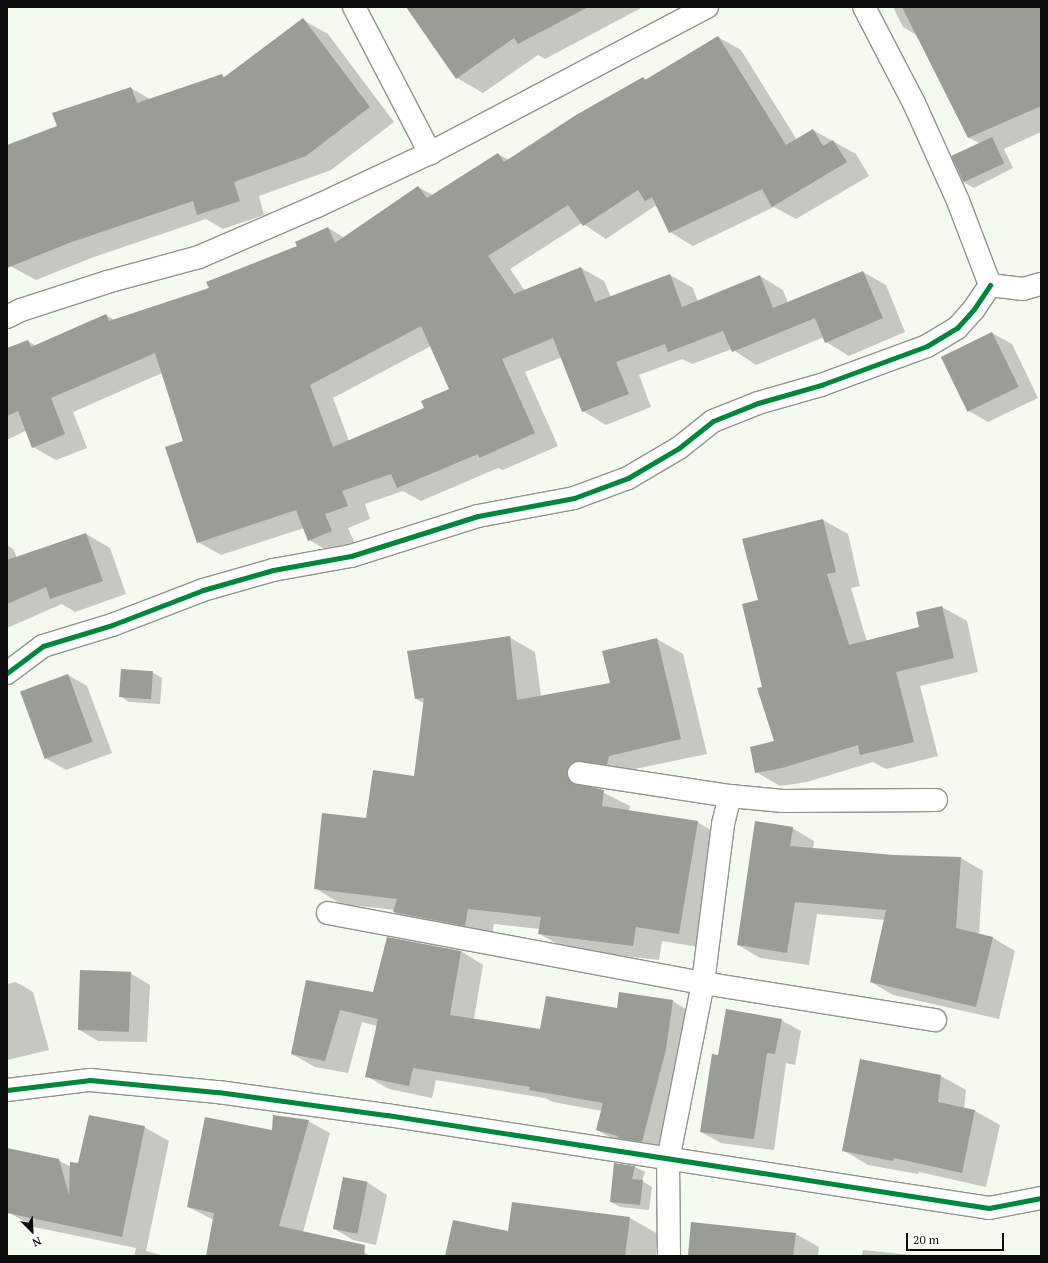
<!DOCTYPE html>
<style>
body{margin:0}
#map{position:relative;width:1048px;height:1263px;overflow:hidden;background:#f5faf0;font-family:"PT Serif",serif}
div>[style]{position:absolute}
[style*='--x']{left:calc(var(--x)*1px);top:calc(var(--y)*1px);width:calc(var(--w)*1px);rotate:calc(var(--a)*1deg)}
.shadow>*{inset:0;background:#0003}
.building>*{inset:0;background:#9a9c96;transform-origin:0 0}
.roads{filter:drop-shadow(1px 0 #91938f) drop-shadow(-1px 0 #91938f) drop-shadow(0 1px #91938f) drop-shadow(0 -1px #91938f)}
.minor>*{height:22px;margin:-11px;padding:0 11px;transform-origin:11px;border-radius:11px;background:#fefefd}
.cycleway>*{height:5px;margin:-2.5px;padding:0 2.5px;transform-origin:2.5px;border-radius:2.5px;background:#00873e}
span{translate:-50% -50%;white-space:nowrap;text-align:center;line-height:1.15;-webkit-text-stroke:4px #fff;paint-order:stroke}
.frame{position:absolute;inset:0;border:8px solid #0c0c0c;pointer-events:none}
.north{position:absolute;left:12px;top:1211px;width:40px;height:40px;-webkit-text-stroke:3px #fff;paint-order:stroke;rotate:156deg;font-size:11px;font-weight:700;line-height:16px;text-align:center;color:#0c0c0c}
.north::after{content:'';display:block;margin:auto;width:14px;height:18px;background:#0c0c0c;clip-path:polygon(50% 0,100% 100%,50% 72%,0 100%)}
.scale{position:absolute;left:906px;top:1233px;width:98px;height:18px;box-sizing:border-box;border:2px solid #0c0c0c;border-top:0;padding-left:5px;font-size:12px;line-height:14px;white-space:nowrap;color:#0c0c0c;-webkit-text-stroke:3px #fff;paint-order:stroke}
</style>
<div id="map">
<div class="shadow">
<div style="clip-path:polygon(407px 7px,643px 7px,545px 59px,538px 55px,483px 93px,457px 78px)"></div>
<div style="clip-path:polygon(893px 7px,1041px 7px,1041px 132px,1004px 149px,1013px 168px,974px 188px,965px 183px,981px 144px,969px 138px,918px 36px,903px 27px)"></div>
<div style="clip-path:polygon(303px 20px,328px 34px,394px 122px,331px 170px,259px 196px,264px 215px,223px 229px,206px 219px,94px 257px,36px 280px,10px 266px,7px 267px,7px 150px,105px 109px,131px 88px,150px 99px,222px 75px,226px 77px)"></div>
<div style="clip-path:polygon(evenodd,718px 37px,741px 50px,797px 140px,813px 130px,856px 154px,869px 176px,796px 219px,774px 207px,693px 246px,670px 232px,659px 208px,655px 206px,606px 239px,582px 223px,510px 269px,525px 291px,581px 268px,604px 281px,611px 297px,670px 275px,693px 288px,698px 302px,760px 276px,783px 290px,788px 303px,863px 272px,886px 285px,905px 332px,849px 356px,826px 342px,824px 337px,756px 365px,732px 349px,692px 364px,682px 359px,639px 375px,651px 407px,606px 425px,583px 411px,562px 357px,525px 372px,558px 446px,503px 470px,498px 468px,421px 501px,403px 491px,365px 504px,370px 519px,348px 528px,355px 544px,332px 553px,309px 540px,304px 528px,221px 555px,198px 542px,184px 442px,162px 373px,73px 412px,87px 448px,56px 460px,33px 447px,27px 430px,7px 440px,7px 349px,28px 341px,36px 346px,106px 315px,114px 320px,210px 289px,298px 246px,328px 228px,345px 238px,418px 187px,433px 195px,498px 154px,509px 160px,643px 78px,647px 80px,718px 37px,431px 346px,450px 389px,425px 408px,349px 441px,333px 398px,431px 346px)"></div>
<div style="clip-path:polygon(992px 333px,1012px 344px,1038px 398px,988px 422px,969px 411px)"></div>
<div style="clip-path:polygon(823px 520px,848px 534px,860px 586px,851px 588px,867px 642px,921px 628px,942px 607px,967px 621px,978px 672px,920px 686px,938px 756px,886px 769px,873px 762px,807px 782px,780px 786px,756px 772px,775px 742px,763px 687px,759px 601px)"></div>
<div style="clip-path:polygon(86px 534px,110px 548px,126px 594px,75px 612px,62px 604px,7px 628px,7px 545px,13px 549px,17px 558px)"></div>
<div style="clip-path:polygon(509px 637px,535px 652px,541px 696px,611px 684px,603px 652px,657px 639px,683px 654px,707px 754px,601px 776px,592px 787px,630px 806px,629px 811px,697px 822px,723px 837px,705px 948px,662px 941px,659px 960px,566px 949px,540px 934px,540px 929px,494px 924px,491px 940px,420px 927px,394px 912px,395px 910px,341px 904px,315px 888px,367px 819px,415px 777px,425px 704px,416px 699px)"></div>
<div style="clip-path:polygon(152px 672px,162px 678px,160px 704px,129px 702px,120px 696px)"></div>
<div style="clip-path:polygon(68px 675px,87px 686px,112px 753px,66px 770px,47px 759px)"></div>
<div style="clip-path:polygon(792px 828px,814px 841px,813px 849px,894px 856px,961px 858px,983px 871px,979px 934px,993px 938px,1015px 951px,999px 1019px,893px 995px,871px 982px,885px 920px,817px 914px,809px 965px,760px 958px,738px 945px)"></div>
<div style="clip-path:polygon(461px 951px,483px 965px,474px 1019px,541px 1030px,618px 1009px,673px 1001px,695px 1015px,665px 1154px,620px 1143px,597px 1130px,602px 1111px,553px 1102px,545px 1098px,436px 1080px,432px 1098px,389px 1089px,366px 1076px,377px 1026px,362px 1022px,348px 1073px,315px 1067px,292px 1054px,307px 981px,374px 994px)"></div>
<div style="clip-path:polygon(130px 973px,150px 985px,147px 1042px,98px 1041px,78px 1029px)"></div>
<div style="clip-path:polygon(16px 982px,33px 992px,49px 1050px,7px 1060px,7px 984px)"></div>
<div style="clip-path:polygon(781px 1020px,801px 1031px,795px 1065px,786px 1063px,774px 1150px,721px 1143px,701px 1132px)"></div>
<div style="clip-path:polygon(941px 1076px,966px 1090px,964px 1109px,975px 1111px,1000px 1125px,986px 1187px,919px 1172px,918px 1174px,868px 1165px,843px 1150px)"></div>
<div style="clip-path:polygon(308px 1121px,330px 1133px,303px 1232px,349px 1242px,370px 1256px,208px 1256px,214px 1220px,188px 1207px,273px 1131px)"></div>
<div style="clip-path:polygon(144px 1127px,169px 1141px,146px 1251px,164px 1256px,134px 1256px,136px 1248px,34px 1227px,10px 1213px,7px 1207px,7px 1150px,58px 1160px,71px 1167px)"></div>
<div style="clip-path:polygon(615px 1164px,635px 1167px,645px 1172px,642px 1181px,652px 1187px,649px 1210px,620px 1207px,611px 1202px)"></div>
<div style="clip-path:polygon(344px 1178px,368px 1183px,387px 1195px,376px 1245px,353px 1240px,333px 1228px)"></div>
<div style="clip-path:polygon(521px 1204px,630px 1218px,658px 1234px,656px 1256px,515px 1256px)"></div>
<div style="clip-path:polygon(796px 1234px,819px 1247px,818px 1256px,689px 1256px)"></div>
<div style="clip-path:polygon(863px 1250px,911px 1255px,913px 1256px,862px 1256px)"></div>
</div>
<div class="building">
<div style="clip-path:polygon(406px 7px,588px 7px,518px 44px,514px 38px,456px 79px)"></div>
<div style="clip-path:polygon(902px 7px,1041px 7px,1041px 106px,968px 138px)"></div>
<div style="clip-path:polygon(303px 18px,370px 107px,306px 156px,234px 182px,240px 201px,197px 215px,193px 201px,69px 243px,7px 268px,7px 145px,57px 126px,52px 113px,131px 87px,137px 103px,222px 74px,223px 78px)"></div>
<div style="clip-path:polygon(evenodd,718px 36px,786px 145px,813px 129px,823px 146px,833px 140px,847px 162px,772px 207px,762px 189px,669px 233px,652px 197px,645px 201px,638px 190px,583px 226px,568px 205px,488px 256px,514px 294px,581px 267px,595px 302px,670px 274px,682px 307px,760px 275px,773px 308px,863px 271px,883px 318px,825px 343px,815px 318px,732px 352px,723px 331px,668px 352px,665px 344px,616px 362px,629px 394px,582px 412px,553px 338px,502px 359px,535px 433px,479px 458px,478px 454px,397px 488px,391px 474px,342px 491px,348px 506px,325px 514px,332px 531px,308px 541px,296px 510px,197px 543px,165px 447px,183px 441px,155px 353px,51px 398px,65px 434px,32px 448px,18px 411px,7px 416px,7px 348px,28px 340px,31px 347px,106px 314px,109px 321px,209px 288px,206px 282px,297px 246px,295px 242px,328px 227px,335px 243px,418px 186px,427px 198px,498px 153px,504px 162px,576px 115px,643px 77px,645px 80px,718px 36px,421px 326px,449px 389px,421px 401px,424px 408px,333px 447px,310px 385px,421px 326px)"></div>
<div style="left:992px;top:137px;width:29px;height:45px;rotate:65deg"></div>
<div style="left:992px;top:332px;width:61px;height:57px;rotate:64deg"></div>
<div style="clip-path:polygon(823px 519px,836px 572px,827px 574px,849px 645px,919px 627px,916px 612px,942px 606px,954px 658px,896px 672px,914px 742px,860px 755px,858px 745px,782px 768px,755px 773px,750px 747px,774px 741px,757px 688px,762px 687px,742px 604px,758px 600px,742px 539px)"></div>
<div style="clip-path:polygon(86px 533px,103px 581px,50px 599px,46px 587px,7px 604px,7px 560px)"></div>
<div style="clip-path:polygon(510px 636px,517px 700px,610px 683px,602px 651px,657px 638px,681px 739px,609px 756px,607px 765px,575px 761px,567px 772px,572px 783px,604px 790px,602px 806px,698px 821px,679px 934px,636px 927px,633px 946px,538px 934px,541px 917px,468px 909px,465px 926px,393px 912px,397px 899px,314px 889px,322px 813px,366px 818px,373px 770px,414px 776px,424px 698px,415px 699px,407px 651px)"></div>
<div style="left:121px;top:669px;width:32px;height:28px;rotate:4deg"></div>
<div style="left:68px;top:674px;width:72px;height:51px;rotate:70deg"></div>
<div style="clip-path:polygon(755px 821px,793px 827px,790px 846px,894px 855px,961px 857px,956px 928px,993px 937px,976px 1007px,870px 982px,886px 910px,795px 902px,787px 953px,737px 945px)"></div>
<div style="clip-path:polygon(387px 937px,461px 951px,450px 1015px,540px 1029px,546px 996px,617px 1008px,619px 992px,673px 1000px,666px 1049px,642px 1142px,617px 1138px,618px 1136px,596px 1130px,603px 1103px,529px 1090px,530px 1087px,413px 1068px,409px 1086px,365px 1077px,378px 1019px,340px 1010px,325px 1061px,291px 1054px,306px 980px,373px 992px)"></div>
<div style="left:80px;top:970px;width:51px;height:60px;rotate:2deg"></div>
<div style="clip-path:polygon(726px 1009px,782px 1019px,775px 1054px,767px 1053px,754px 1139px,700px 1132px,712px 1054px,718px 1055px)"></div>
<div style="clip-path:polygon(860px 1059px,941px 1075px,938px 1102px,975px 1110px,962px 1173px,894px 1158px,893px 1161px,842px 1151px)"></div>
<div style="clip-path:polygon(89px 1115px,145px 1126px,122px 1237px,7px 1213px,7px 1148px,59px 1159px,69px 1195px,70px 1162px,78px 1163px)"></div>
<div style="clip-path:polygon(273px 1115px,309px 1120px,279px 1226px,365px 1245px,364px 1256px,206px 1256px,214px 1213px,187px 1207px,205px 1117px,272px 1130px)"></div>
<div style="clip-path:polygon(614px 1163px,635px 1166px,632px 1179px,643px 1180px,640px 1205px,610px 1202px)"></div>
<div style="left:343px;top:1177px;width:25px;height:53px;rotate:11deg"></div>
<div style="clip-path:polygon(512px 1202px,630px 1217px,625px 1256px,445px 1256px,453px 1220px,508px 1231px)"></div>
<div style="clip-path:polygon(691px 1222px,796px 1233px,793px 1256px,688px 1256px)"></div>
</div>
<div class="roads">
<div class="minor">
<div style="--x:354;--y:7;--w:165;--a:62.5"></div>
<div style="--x:864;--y:7;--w:108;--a:62.5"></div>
<div style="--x:914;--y:103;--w:107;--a:65.8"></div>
<div style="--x:958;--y:201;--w:90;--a:69.1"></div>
<div style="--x:990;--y:285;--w:33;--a:7"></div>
<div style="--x:1023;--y:289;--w:19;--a:-16"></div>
<div style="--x:7;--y:317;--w:16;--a:-27"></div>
<div style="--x:21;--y:310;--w:90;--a:-18"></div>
<div style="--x:107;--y:282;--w:95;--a:-15.2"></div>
<div style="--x:199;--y:257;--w:131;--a:-23.4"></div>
<div style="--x:319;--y:205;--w:123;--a:-25.1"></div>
<div style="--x:430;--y:153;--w:313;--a:-27.8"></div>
<div style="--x:7;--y:673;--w:45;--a:-36.9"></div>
<div style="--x:43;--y:646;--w:72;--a:-16.9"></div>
<div style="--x:112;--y:625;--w:97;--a:-21"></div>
<div style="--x:203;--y:590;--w:73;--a:-15.9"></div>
<div style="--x:273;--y:570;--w:79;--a:-10.2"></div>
<div style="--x:351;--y:556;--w:133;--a:-17.5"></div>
<div style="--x:478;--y:516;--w:98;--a:-10.6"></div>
<div style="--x:574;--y:498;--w:58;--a:-20.3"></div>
<div style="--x:628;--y:478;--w:59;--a:-30.5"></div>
<div style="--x:679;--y:448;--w:43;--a:-38.5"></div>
<div style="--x:713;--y:421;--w:48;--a:-21.8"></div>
<div style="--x:758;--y:403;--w:66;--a:-15.9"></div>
<div style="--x:821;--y:385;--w:113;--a:-20.2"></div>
<div style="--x:927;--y:346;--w:35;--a:-31"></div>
<div style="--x:957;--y:328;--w:25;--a:-48"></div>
<div style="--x:974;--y:309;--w:29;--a:-56"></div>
<div style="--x:579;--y:773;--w:153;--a:8.7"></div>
<div style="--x:730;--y:796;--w:53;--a:5.4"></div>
<div style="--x:783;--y:801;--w:153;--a:-0.4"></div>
<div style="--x:328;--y:913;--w:381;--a:10.6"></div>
<div style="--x:703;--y:983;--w:235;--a:9.1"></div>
<div style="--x:7;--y:1090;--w:84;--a:-6.9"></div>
<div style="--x:90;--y:1080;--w:129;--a:5.4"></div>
<div style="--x:218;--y:1092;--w:171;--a:7.8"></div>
<div style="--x:387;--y:1115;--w:609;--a:8.78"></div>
<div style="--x:989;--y:1208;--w:53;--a:-10.9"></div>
<div style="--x:669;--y:1256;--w:96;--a:-90.6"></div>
<div style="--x:668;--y:1160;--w:180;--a:-78.8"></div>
<div style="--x:703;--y:983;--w:160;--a:-82.8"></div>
<div style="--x:723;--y:824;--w:29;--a:-76"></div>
</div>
</div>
<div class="cycleway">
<div style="--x:7;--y:673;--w:45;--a:-36.9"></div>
<div style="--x:43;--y:646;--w:72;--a:-16.9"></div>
<div style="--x:112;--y:625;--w:97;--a:-21"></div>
<div style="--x:203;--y:590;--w:73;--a:-15.9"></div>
<div style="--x:273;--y:570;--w:79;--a:-10.2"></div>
<div style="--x:351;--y:556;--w:133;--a:-17.5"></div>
<div style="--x:478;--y:516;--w:98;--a:-10.6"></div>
<div style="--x:574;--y:498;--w:58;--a:-20.3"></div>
<div style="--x:628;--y:478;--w:59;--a:-30.5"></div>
<div style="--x:679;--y:448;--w:43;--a:-38.5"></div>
<div style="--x:713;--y:421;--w:48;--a:-21.8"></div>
<div style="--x:758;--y:403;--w:66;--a:-15.9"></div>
<div style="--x:821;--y:385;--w:113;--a:-20.2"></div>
<div style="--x:927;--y:346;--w:35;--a:-31"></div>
<div style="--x:957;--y:328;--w:25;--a:-48"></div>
<div style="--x:974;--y:309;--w:29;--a:-56"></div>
<div style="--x:7;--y:1090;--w:84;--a:-6.9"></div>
<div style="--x:90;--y:1080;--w:129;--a:5.4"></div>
<div style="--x:218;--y:1092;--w:171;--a:7.8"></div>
<div style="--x:387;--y:1115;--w:609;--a:8.78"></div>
<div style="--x:989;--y:1208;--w:53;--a:-10.9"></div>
</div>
<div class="frame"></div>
<div class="north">N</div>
<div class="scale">20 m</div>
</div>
